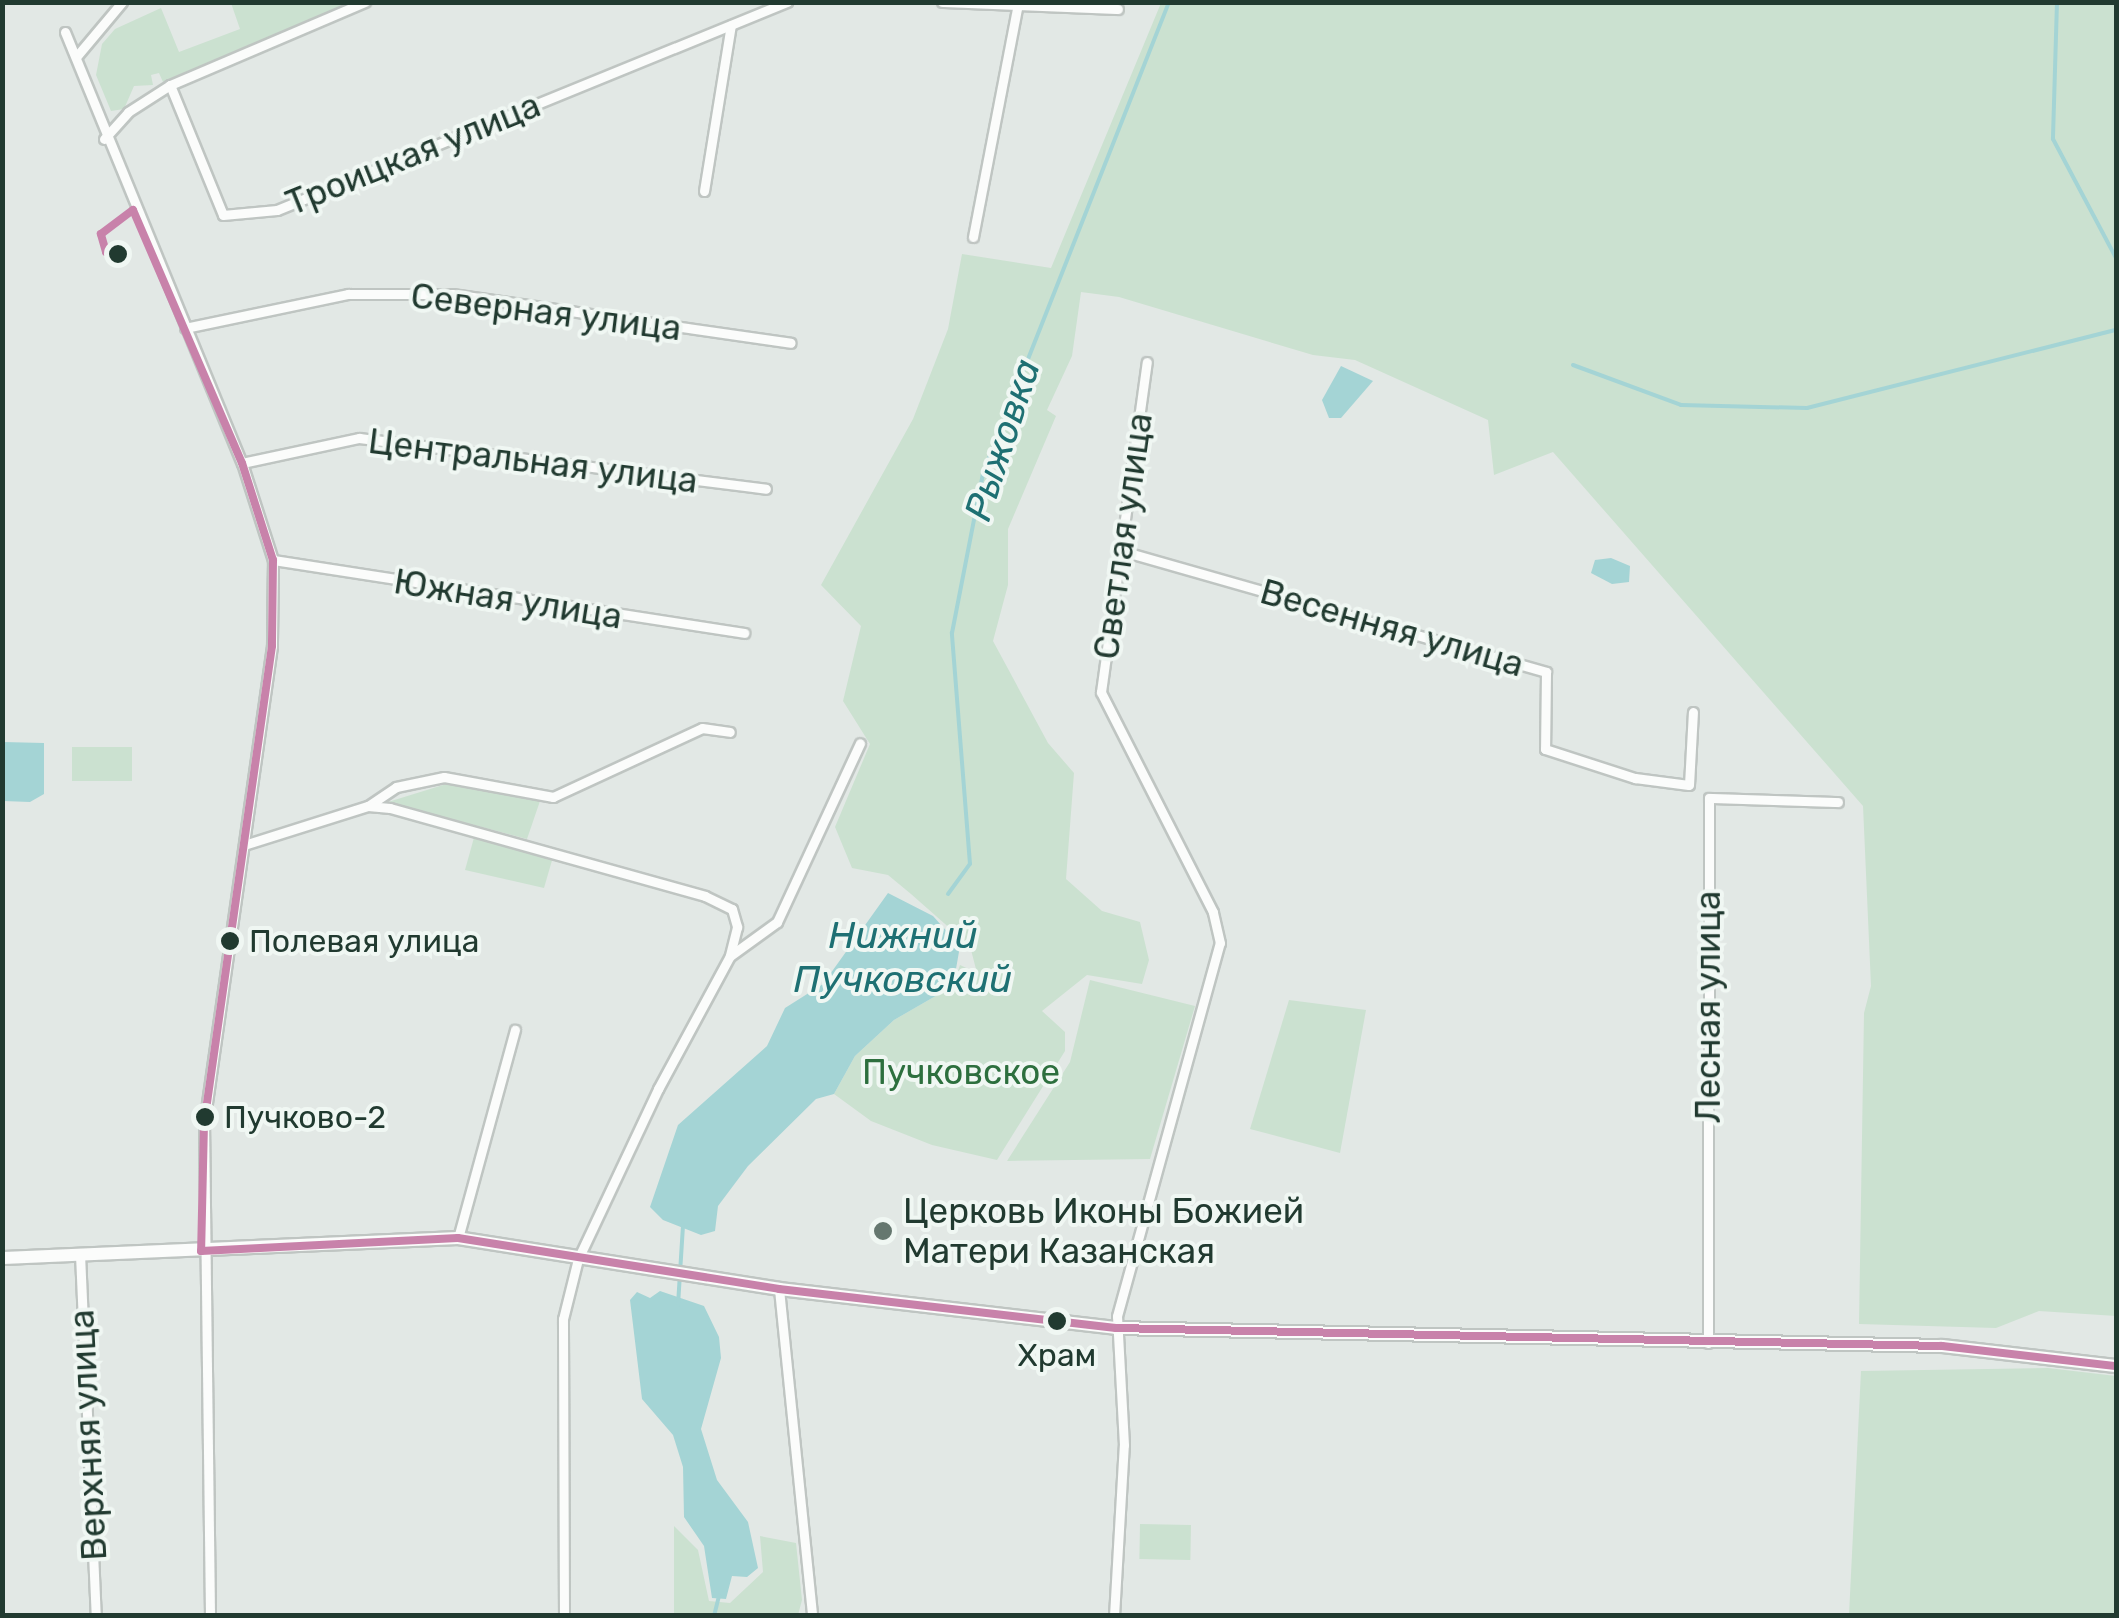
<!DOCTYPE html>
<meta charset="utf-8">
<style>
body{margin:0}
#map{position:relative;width:2119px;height:1618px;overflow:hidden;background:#e2e8e5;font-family:Rubik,sans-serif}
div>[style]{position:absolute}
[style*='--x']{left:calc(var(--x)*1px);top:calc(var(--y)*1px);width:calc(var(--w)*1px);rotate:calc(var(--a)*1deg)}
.green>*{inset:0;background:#cbe1d0;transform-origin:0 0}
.water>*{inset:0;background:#a4d4d5}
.stream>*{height:4px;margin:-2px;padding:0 2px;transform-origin:2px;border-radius:2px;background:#a4d4d5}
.roads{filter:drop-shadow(2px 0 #bfc5c2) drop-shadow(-2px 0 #bfc5c2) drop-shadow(0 2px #bfc5c2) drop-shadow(0 -2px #bfc5c2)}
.street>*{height:9px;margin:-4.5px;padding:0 4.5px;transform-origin:4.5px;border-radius:4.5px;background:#fbfcfb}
.secondary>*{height:12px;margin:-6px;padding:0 6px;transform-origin:6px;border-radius:6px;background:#fbfcfb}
.bus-1>*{height:8px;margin:-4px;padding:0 4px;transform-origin:4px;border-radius:4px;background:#c882aa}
.dots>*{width:28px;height:28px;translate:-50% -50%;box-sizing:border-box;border:5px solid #f0f7f3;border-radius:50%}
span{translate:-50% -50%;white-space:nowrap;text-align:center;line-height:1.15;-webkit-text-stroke:8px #f0f7f3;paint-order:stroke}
.bus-label{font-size:32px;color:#213a30}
.left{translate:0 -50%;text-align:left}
.street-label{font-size:35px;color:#213a30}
.park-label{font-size:35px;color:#2d6f3e}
.poi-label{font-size:35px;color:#213a30}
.water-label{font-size:38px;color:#1e7073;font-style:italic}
.frame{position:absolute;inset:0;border:5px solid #213a30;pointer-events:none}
</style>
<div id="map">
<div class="green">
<div style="clip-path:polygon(231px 3px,353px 3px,163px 82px,159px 73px,151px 75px,153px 85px,134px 86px,124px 109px,111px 111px,96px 75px,102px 44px,115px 29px,161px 8px,179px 52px,240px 29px)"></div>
<div style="clip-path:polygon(1161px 3px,2116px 3px,2116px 1316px,2039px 1311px,1996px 1328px,1859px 1324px,1864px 1013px,1871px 986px,1863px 806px,1553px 452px,1494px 475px,1488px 420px,1355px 360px,1313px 355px,1119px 297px,1081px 292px,1072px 356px,1047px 410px,1056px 416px,1008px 529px,1008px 585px,993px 641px,1048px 743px,1074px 773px,1066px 879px,1102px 911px,1140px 922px,1149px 960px,1142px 984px,1087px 975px,1042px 1011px,1065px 1032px,1065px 1051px,997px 1160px,932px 1145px,871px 1121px,834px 1094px,855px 1056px,894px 1020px,953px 986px,960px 965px,977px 973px,970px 946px,911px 894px,888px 875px,852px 868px,835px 827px,870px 744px,843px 701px,861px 626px,821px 585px,913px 419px,948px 329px,962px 254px,1051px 268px)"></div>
<div style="left:72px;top:747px;width:60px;height:34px"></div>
<div style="clip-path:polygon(456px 781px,540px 801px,527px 839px,388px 802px)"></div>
<div style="clip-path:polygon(475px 834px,553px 857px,544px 888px,465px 870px)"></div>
<div style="clip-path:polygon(1090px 980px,1195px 1006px,1150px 1159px,1007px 1161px,1070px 1062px)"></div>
<div style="clip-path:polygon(1289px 1000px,1366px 1010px,1340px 1153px,1250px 1129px)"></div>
<div style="clip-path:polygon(2048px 1368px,2116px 1376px,2116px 1615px,1849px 1615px,1861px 1371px)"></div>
<div style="left:1140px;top:1524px;width:51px;height:35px;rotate:1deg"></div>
<div style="clip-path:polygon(674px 1526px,698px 1550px,709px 1601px,730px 1603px,763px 1572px,760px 1536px,796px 1543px,802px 1600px,798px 1615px,674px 1615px)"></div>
</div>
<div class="water">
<div style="clip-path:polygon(1341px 366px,1373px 381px,1341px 418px,1329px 418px,1322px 400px)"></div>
<div style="clip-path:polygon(1611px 558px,1630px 566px,1629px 582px,1612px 584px,1591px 573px,1595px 560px)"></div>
<div style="clip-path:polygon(3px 742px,44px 743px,44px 794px,30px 802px,3px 801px)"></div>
<div style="clip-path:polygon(888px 893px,933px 916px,960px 946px,953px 986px,894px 1020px,855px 1056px,834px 1094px,816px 1099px,748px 1166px,718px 1206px,715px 1231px,701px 1235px,663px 1220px,650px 1207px,678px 1125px,767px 1046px,785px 1008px,823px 984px)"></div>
<div style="clip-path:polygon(660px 1291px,704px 1306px,719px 1337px,721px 1358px,701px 1429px,717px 1480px,748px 1522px,758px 1568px,747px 1577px,732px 1576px,726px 1599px,712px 1598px,704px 1546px,684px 1517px,683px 1467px,673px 1435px,642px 1399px,630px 1300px,637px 1292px,650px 1298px)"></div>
</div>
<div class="stream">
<div style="--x:2057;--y:2;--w:137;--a:91.7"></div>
<div style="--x:2053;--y:139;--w:135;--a:62.1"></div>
<div style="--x:1573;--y:365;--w:115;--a:20.3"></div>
<div style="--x:1681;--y:405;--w:126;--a:1.4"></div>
<div style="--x:1807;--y:408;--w:319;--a:-14.2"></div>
<div style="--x:948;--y:894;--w:37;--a:-54"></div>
<div style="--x:970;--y:864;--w:232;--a:-94.5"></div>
<div style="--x:952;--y:633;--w:163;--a:-79"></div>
<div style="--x:983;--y:473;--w:506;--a:-68.45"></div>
<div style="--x:678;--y:1305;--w:80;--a:-86.4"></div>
<div style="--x:714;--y:1616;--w:21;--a:-76"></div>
</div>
<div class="roads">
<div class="street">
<div style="--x:365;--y:2;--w:212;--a:156.9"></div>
<div style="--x:170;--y:85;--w:140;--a:67.8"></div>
<div style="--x:223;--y:215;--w:54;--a:-5.3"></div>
<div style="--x:277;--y:210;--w:551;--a:-22.19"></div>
<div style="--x:942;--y:2;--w:176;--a:2.3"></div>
<div style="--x:65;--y:32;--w:466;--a:67.7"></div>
<div style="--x:242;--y:463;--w:102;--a:72.3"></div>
<div style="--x:273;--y:560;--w:86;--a:90.7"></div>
<div style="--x:272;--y:646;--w:482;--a:98.1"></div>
<div style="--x:204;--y:1123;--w:493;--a:89.3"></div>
<div style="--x:76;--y:57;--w:72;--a:-50.1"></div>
<div style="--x:104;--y:139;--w:36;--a:-48"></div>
<div style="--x:128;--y:112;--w:50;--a:-32.7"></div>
<div style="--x:704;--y:191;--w:168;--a:-80.8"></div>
<div style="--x:973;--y:237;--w:233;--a:-79.1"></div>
<div style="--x:185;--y:328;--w:167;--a:-11.8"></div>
<div style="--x:348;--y:294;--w:104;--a:0"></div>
<div style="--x:452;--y:294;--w:342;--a:8.2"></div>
<div style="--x:242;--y:463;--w:120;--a:-12.1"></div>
<div style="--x:359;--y:438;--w:410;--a:7.1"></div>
<div style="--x:1122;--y:551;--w:441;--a:15.9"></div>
<div style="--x:1546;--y:672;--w:77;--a:90.7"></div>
<div style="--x:1545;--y:749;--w:95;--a:17.9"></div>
<div style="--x:1635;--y:778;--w:54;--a:7.4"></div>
<div style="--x:1689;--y:785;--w:73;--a:-86.9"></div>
<div style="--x:273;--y:560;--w:477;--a:8.8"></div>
<div style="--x:368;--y:806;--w:34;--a:-34"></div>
<div style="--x:396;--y:787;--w:49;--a:-11.8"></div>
<div style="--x:444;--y:777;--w:111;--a:10.4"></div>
<div style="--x:553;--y:797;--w:164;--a:-24.8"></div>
<div style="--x:702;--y:728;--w:28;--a:8"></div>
<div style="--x:244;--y:845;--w:130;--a:-17.5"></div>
<div style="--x:368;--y:806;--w:22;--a:5"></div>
<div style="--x:390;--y:808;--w:327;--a:15.6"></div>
<div style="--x:705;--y:896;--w:30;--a:26"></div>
<div style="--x:732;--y:909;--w:19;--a:74"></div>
<div style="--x:737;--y:927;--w:29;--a:104"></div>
<div style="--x:458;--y:1238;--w:216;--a:-74.7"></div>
<div style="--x:80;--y:1254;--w:362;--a:87.5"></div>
<div style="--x:779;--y:1289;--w:329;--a:84.2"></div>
<div style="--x:1708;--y:1343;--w:545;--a:-89.89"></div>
<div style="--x:1709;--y:798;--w:129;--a:1.8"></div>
<div style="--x:564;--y:1616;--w:297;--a:-90.2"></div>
<div style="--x:563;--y:1319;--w:62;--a:-76"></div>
<div style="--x:578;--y:1259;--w:188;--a:-64.8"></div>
<div style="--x:658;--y:1089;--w:151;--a:-61.6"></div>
<div style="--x:730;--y:956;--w:58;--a:-35.9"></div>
<div style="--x:777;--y:922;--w:197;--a:-65.1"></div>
<div style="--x:1114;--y:1616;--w:171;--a:-86.7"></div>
<div style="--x:1124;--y:1445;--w:129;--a:-93.1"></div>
<div style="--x:1117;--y:1316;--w:387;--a:-74.6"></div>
<div style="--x:1220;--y:943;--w:32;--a:-103"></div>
<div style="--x:1213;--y:912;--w:247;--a:-117"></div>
<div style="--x:1101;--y:692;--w:333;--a:-82.1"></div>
</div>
<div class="secondary">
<div style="--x:2;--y:1258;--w:456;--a:-2.5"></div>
<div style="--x:458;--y:1238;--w:325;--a:9"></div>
<div style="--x:779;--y:1289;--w:339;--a:6.6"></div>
<div style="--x:1116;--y:1328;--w:826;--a:1.25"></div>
<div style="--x:1942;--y:1346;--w:175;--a:6.6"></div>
</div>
</div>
<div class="bus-1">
<div style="--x:118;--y:254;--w:12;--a:-171"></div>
<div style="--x:106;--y:252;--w:19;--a:-106"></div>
<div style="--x:101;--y:234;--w:40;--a:-37"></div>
<div style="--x:133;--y:210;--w:275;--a:66.7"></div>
<div style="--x:242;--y:463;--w:102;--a:72.3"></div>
<div style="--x:273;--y:560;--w:86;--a:90.7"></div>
<div style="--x:272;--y:646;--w:482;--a:98.1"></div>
<div style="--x:204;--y:1123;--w:128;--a:91.3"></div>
<div style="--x:201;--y:1251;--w:257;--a:-2.9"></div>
<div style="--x:458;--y:1238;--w:325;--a:9"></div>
<div style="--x:779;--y:1289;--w:339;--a:6.6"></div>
<div style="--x:1116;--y:1328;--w:826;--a:1.25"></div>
<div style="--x:1942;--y:1346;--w:175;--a:6.6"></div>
</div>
<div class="dots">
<div style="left:118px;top:254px;background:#213a30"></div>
<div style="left:230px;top:941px;background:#213a30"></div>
<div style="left:205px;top:1117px;background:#213a30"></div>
<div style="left:883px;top:1231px;background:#65776f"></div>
<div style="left:1057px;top:1321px;background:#213a30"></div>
</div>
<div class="bus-label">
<span class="left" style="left:249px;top:941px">Полевая улица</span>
<span class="left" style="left:224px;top:1117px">Пучково-2</span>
<span style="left:1057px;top:1355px">Храм</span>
</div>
<div class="street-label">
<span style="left:413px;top:154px;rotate:-22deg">Троицкая улица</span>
<span style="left:546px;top:312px;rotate:7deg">Северная улица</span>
<span style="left:533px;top:461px;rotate:7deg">Центральная улица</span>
<span style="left:1123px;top:536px;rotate:-82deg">Светлая улица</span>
<span style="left:508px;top:599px;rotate:9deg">Южная улица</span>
<span style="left:1392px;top:628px;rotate:16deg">Весенняя улица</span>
<span style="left:1708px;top:1007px;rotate:-90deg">Лесная улица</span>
<span style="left:88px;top:1435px;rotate:-93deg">Верхняя улица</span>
</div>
<div class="park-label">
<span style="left:961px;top:1072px">Пучковское</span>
</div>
<div class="poi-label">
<span class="left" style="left:903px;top:1231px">Церковь Иконы Божией<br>Матери Казанская</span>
</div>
<div class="water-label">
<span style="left:1003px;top:440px;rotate:-72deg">Рыжовка</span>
<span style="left:903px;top:958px">Нижний<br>Пучковский</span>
</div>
<div class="frame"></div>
</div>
